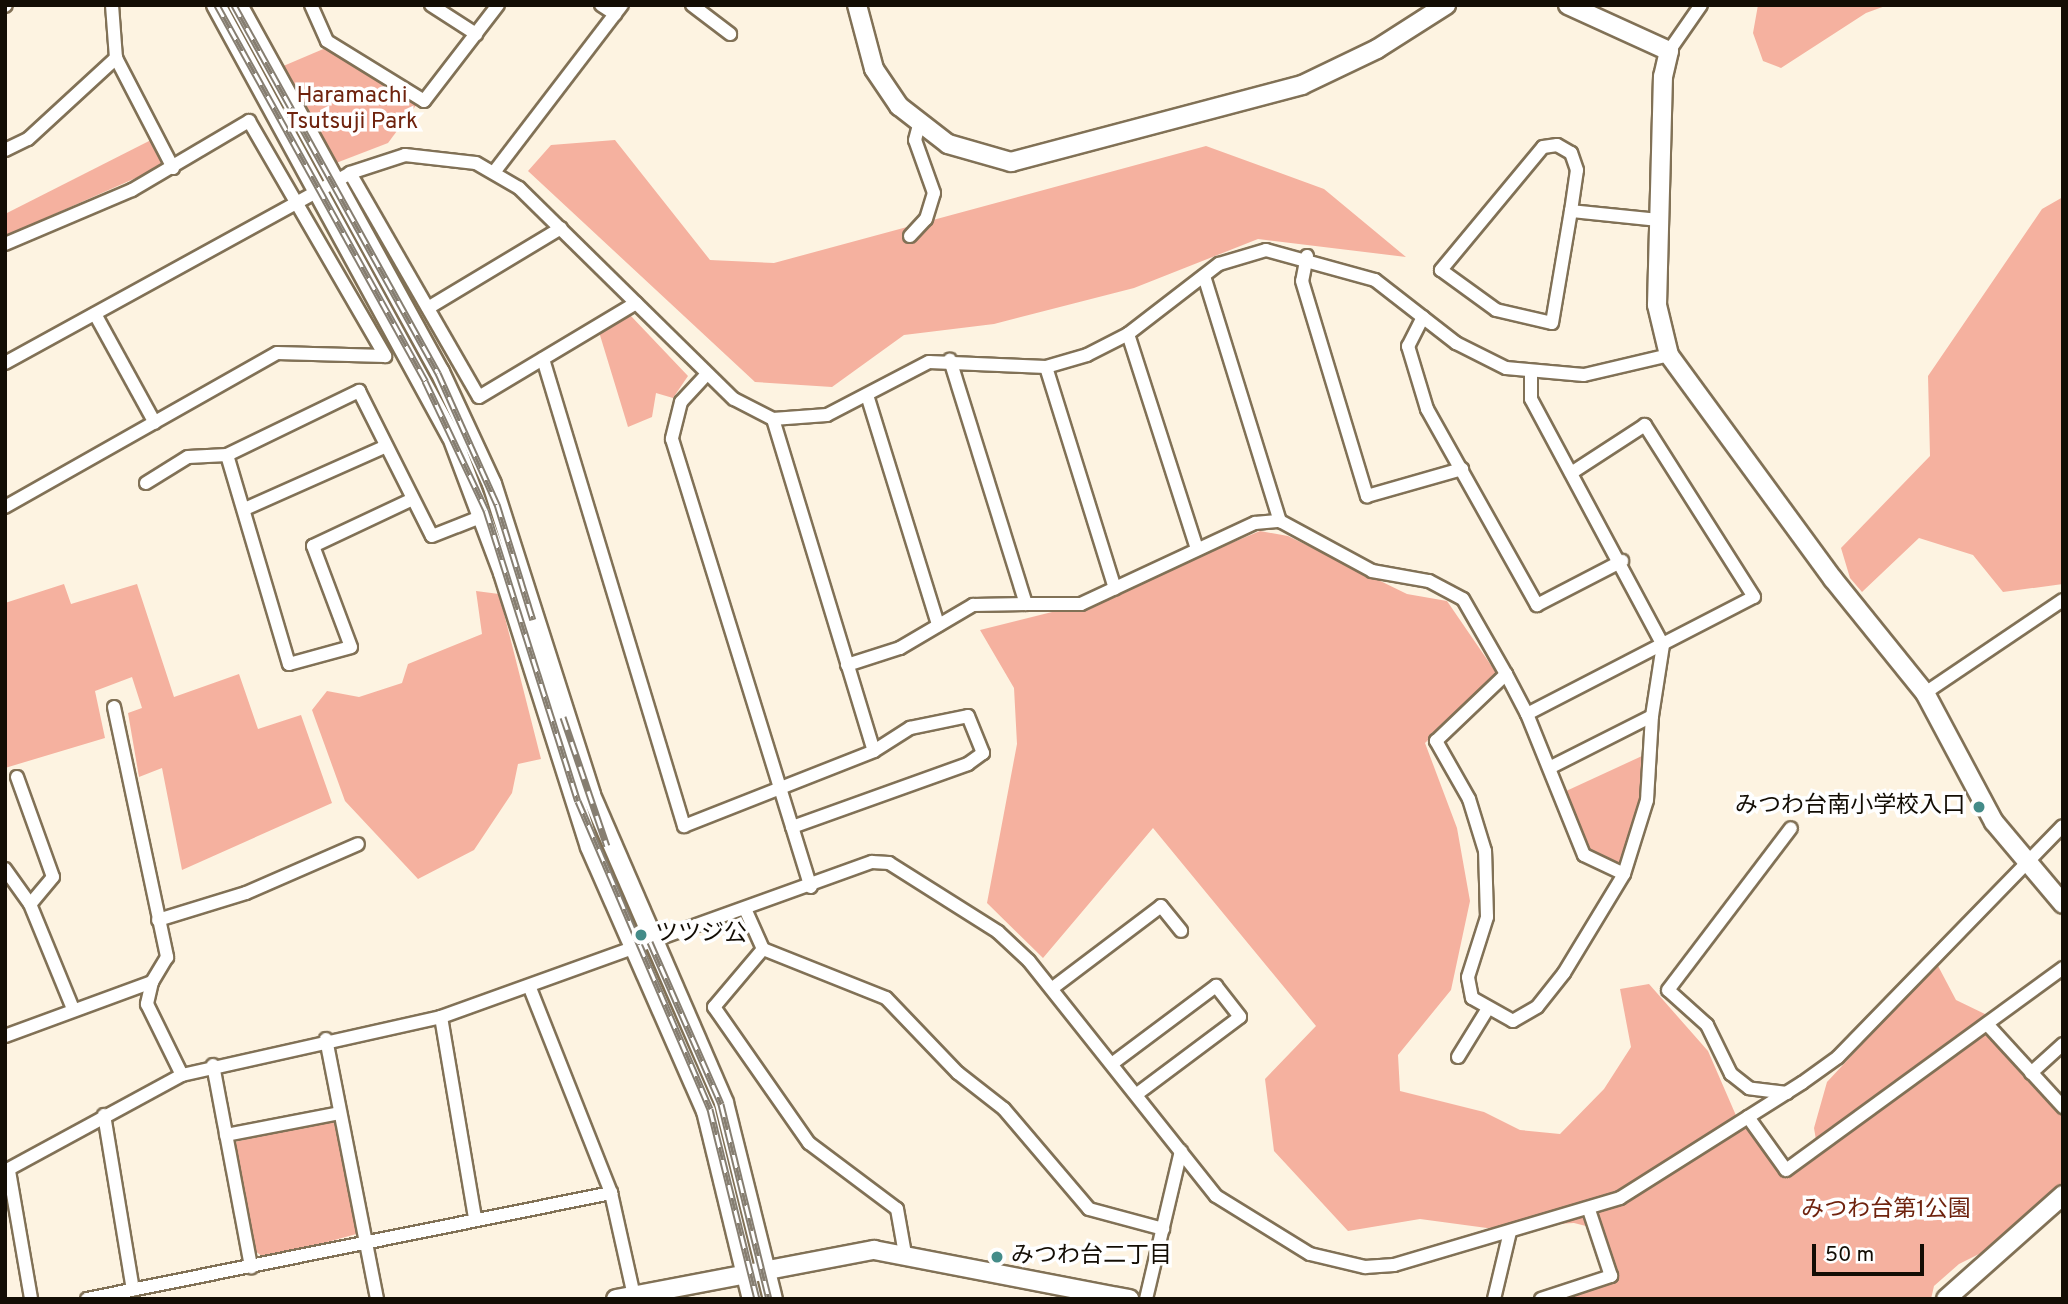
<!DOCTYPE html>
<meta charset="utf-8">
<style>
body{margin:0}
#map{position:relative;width:2068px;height:1304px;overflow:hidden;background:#fdf3e1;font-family:Overpass,"Noto Sans JP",sans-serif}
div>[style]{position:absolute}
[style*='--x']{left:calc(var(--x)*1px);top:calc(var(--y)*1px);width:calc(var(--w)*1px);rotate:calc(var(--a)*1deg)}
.green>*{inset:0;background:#f5b19f}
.roads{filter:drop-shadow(2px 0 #817156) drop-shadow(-2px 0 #817156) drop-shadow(0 2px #817156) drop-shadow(0 -2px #817156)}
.street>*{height:12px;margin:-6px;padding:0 6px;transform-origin:6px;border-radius:6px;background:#fff}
.secondary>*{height:18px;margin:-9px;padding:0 9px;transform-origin:9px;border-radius:9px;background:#fff}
.rail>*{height:7px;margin-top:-3.5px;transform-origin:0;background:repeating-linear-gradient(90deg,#fff 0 13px,#867e71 0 26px);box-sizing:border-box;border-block:2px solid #867e71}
.dots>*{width:19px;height:19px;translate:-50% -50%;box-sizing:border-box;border:4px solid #fff;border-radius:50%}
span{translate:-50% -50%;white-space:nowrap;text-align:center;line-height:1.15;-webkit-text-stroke:7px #fff;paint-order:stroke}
.park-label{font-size:23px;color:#6f230e}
.poi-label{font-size:23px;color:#130d04}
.right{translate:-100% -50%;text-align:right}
.left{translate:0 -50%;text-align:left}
.frame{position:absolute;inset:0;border:7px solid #130d04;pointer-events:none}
.scale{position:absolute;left:1812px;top:1244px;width:112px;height:32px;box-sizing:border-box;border:4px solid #130d04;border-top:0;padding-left:9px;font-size:21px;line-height:24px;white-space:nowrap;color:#130d04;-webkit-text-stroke:5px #fff;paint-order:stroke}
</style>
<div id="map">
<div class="green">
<div style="clip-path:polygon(1758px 5px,1888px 5px,1866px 13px,1781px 68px,1763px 61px,1753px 33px)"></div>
<div style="clip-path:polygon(328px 47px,417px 104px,388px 143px,336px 163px,281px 67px)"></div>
<div style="clip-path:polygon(151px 140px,165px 165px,5px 236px,5px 214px)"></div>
<div style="clip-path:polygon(615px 140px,710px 260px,774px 263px,1206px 146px,1324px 189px,1406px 257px,1258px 239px,1134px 288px,994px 324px,904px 335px,832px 387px,755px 382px,528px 171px,551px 145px)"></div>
<div style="clip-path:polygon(2063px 197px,2063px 584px,2003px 592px,1973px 555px,1919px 538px,1862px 592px,1850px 578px,1841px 548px,1930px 456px,1928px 376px,2042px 209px)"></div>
<div style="clip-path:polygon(630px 315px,688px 376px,673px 398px,656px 393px,652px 417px,628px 427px,599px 332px)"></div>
<div style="clip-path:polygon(1260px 531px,1288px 536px,1407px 594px,1447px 601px,1497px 674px,1425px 743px,1457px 828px,1470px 901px,1451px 990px,1398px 1055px,1400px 1091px,1484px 1112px,1520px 1130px,1560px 1134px,1604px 1089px,1631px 1047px,1620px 989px,1649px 984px,1708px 1051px,1741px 1127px,1749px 1123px,1783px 1175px,1818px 1152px,1814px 1128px,1827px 1082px,1937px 964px,1956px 1000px,1987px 1015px,1975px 1036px,1987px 1028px,2063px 1112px,2063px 1182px,1981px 1253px,1959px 1264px,1934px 1286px,1931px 1299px,1549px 1299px,1617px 1278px,1602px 1230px,1574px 1223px,1487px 1228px,1420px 1219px,1348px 1231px,1274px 1151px,1265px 1079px,1316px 1026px,1153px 828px,1043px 958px,987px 903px,1017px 744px,1014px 688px,980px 630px,1088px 603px)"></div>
<div style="clip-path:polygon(64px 584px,71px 604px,137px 584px,174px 697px,239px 674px,258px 729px,301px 715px,332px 803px,182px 870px,162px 768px,139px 777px,128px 713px,142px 708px,132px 677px,95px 691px,105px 738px,5px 768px,5px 603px)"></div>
<div style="clip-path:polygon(476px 591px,499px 594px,541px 759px,518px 764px,512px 793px,474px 850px,418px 879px,345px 801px,312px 710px,327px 691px,359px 697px,402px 683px,408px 664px,482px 634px)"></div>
<div style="clip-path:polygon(1642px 756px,1643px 802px,1624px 862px,1618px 864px,1588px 848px,1564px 792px)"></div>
<div style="clip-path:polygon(330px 1119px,337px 1123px,360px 1233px,266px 1259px,255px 1251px,235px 1142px)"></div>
</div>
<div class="roads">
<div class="street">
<div style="--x:112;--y:5;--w:53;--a:85.7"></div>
<div style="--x:116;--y:58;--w:124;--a:62.6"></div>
<div style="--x:311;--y:5;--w:39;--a:66"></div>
<div style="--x:327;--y:41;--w:114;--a:31.7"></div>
<div style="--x:424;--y:101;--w:121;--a:-52.4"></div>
<div style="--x:431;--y:5;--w:54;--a:32.8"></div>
<div style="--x:601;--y:5;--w:17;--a:33"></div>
<div style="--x:692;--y:5;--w:48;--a:37.3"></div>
<div style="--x:5;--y:6;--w:1;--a:-45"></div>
<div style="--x:1669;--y:51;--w:56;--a:-55.2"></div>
<div style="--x:5;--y:150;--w:25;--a:-26"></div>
<div style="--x:28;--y:139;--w:120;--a:-42.6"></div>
<div style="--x:495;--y:171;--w:209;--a:-52.6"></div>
<div style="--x:350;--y:173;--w:258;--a:60.1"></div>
<div style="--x:479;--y:397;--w:183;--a:-30.9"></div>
<div style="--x:1571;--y:211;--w:41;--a:-81.7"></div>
<div style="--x:1577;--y:170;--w:18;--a:-109"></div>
<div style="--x:1571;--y:153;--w:16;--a:-150"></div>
<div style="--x:1557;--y:145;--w:14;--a:172"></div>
<div style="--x:1543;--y:147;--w:160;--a:129.7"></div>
<div style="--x:1441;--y:270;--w:68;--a:36"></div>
<div style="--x:1496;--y:310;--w:57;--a:13.1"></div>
<div style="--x:1552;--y:323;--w:114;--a:-80.4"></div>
<div style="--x:1571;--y:211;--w:87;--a:5.9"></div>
<div style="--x:910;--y:236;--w:23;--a:-47"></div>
<div style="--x:926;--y:219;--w:27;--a:-73"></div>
<div style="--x:934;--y:193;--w:56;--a:-109.7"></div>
<div style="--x:915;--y:140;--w:16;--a:-75"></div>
<div style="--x:5;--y:244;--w:138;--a:-23"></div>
<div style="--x:132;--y:190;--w:136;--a:-30.5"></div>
<div style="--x:249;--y:121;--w:272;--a:59.9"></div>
<div style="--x:385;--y:356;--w:108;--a:-178.4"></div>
<div style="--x:277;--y:353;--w:313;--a:150.5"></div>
<div style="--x:1307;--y:256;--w:25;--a:101"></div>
<div style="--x:1302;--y:281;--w:225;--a:73.2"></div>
<div style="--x:1367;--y:496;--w:99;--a:-15.9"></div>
<div style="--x:1204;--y:276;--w:257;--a:72.8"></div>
<div style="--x:428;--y:308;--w:155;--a:-31"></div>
<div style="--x:95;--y:314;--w:124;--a:61.2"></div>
<div style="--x:1423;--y:317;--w:33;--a:117"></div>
<div style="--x:1408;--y:346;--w:66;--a:73.2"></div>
<div style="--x:1427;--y:409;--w:225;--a:60.7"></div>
<div style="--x:1537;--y:605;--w:96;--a:-27.4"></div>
<div style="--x:1128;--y:334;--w:226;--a:72.2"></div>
<div style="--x:543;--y:359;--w:488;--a:73.2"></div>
<div style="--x:684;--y:826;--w:204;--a:-21.5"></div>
<div style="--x:874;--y:751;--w:43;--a:-32.6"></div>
<div style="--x:910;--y:728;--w:59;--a:-11.7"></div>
<div style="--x:968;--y:716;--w:40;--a:68"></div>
<div style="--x:983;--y:753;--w:19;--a:144"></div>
<div style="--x:968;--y:764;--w:187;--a:160.3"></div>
<div style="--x:5;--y:363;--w:394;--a:-28.8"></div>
<div style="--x:350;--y:173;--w:58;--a:-18.1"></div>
<div style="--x:405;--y:155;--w:71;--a:6.4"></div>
<div style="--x:476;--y:163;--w:50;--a:30.2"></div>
<div style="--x:519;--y:188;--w:301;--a:44.5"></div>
<div style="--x:734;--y:399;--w:44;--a:27.1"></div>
<div style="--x:773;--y:419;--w:54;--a:-4.2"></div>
<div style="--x:827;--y:415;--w:115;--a:-27.5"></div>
<div style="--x:929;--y:362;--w:117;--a:2.4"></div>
<div style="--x:1046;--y:367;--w:43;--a:-16.3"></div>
<div style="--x:1087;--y:355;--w:46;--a:-27.1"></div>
<div style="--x:1128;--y:334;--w:115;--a:-37.6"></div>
<div style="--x:1219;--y:264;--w:49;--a:-16.6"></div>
<div style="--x:1266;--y:250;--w:113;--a:15.4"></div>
<div style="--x:1375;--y:280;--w:103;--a:37.9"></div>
<div style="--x:1456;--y:343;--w:56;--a:26.6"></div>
<div style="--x:1506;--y:368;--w:78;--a:5.1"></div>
<div style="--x:1584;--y:375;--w:87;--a:-13.2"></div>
<div style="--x:1046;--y:367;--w:232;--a:72.7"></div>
<div style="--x:707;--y:374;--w:38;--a:133"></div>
<div style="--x:681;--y:402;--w:38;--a:104"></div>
<div style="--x:672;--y:439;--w:469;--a:72.8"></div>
<div style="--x:1531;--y:374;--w:25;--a:90"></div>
<div style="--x:1531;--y:399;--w:279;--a:61.8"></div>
<div style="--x:1663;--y:645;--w:72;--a:98.8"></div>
<div style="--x:1652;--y:716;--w:115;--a:153.2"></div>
<div style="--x:867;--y:395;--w:241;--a:72.8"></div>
<div style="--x:773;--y:419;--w:347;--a:73.1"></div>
<div style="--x:227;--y:455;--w:218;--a:73.5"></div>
<div style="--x:289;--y:664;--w:64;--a:-15.3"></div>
<div style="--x:351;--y:647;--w:108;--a:-110.6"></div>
<div style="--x:313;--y:546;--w:110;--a:-25.2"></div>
<div style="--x:146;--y:483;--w:49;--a:-31.8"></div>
<div style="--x:188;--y:457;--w:39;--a:-3"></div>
<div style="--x:227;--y:455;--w:147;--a:-25.9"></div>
<div style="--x:359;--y:391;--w:162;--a:63.3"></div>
<div style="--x:432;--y:536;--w:55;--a:-21.4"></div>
<div style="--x:247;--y:508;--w:152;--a:-24"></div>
<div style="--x:1026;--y:604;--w:55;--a:0"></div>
<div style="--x:1081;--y:604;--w:192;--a:-25"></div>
<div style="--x:1255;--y:523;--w:25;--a:-5"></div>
<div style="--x:1280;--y:521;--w:105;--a:28.5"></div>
<div style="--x:1372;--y:571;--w:58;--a:10"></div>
<div style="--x:1429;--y:581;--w:38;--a:28"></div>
<div style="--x:1463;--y:599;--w:86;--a:60.2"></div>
<div style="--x:1506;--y:674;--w:45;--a:62.3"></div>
<div style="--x:1527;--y:714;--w:152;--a:68"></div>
<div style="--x:1584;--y:855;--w:44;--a:25.4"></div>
<div style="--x:1624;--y:874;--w:116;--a:121.2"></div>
<div style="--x:1564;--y:973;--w:43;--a:128.5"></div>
<div style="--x:1537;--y:1007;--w:28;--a:150"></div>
<div style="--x:1513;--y:1021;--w:47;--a:-150.7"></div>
<div style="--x:1472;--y:998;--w:21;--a:-101"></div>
<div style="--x:1468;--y:977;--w:63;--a:-72.4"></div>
<div style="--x:1487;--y:917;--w:66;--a:-91.7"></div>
<div style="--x:1485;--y:851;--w:54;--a:-107.1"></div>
<div style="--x:1469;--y:799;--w:67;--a:-119.6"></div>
<div style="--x:1436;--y:741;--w:97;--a:-43.7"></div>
<div style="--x:847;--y:665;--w:56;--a:-17.8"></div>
<div style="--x:900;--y:648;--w:85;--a:-30.5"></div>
<div style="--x:973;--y:605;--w:53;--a:-1.1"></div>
<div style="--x:1026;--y:604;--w:256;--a:-107.3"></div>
<div style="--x:1925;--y:693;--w:166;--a:-34"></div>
<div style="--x:114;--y:707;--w:256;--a:78"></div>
<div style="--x:167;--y:957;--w:29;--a:121"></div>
<div style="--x:1527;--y:714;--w:255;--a:-27.3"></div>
<div style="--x:1754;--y:597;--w:204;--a:-122.4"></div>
<div style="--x:1645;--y:425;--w:88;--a:147"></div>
<div style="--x:17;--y:777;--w:106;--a:70.2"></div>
<div style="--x:53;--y:877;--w:35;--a:130"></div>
<div style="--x:5;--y:869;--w:43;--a:54.5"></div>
<div style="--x:30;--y:904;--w:113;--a:67.7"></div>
<div style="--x:1624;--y:874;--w:77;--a:-72.7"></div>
<div style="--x:1647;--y:800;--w:84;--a:-86.6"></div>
<div style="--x:746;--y:911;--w:42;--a:65.9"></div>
<div style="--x:763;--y:949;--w:132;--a:21.7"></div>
<div style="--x:886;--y:998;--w:104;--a:46.2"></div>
<div style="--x:958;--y:1073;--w:58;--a:38"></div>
<div style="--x:1004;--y:1109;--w:131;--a:49.6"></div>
<div style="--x:1089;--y:1209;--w:77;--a:15.1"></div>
<div style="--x:158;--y:920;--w:92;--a:-17.1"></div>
<div style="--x:246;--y:893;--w:122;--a:-23.6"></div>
<div style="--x:763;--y:949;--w:76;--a:130.2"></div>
<div style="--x:714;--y:1007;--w:166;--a:55.1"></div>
<div style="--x:809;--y:1143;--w:110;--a:36.9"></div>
<div style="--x:897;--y:1209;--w:46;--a:79.9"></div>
<div style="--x:1054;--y:987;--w:134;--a:-37.1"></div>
<div style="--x:1161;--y:906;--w:32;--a:51"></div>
<div style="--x:530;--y:988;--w:220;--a:68.4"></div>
<div style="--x:611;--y:1193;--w:106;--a:77.4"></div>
<div style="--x:441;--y:1017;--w:204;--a:80.4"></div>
<div style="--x:1987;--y:1024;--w:113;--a:47.5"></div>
<div style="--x:5;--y:1036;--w:157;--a:-20.2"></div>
<div style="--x:152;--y:982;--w:23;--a:103"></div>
<div style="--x:147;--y:1004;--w:79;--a:63.8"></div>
<div style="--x:182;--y:1075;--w:265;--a:-12.6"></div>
<div style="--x:441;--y:1017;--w:458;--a:-19.8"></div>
<div style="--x:872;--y:862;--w:17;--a:3"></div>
<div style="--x:889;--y:863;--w:129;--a:32.3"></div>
<div style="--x:998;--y:932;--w:42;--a:43.1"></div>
<div style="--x:1029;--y:961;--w:300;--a:51.5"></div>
<div style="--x:1216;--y:1196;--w:110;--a:31.7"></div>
<div style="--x:1310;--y:1254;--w:57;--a:13.3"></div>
<div style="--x:1365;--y:1267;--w:29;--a:-4"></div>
<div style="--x:1394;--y:1265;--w:236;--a:-16.5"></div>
<div style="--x:1620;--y:1198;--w:215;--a:-32.3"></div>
<div style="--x:1802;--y:1083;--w:44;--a:-35.8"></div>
<div style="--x:1838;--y:1057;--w:322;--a:-45.8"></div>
<div style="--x:326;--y:1039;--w:265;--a:78.9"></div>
<div style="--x:1458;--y:1057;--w:55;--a:-58.3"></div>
<div style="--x:1113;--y:1063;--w:129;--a:-36.8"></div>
<div style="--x:1216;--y:986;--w:39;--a:52"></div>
<div style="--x:1240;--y:1017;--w:129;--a:143.2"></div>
<div style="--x:213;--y:1065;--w:206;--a:79.3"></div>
<div style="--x:2031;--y:1073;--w:43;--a:-42.2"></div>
<div style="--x:1787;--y:1093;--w:38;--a:-173"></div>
<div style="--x:1749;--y:1088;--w:23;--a:-142"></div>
<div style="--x:1731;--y:1074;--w:55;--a:-116.1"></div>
<div style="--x:1707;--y:1025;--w:52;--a:-138.1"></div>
<div style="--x:1668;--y:990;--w:203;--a:-52.8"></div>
<div style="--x:104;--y:1115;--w:177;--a:80.6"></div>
<div style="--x:1748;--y:1117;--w:65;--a:54.4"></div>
<div style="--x:1786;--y:1170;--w:343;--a:-36.1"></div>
<div style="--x:226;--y:1135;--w:116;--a:-10.9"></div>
<div style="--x:5;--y:1171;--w:201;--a:-28.5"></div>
<div style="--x:9;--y:1171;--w:130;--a:80.2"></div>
<div style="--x:87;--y:1299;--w:535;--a:-11.44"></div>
<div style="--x:1146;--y:1299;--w:152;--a:-76.7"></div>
<div style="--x:1494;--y:1299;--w:69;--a:-76.6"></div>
<div style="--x:1541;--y:1299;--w:74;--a:-18.2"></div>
<div style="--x:1611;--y:1276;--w:70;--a:-108.4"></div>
</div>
<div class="secondary">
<div style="--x:216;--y:5;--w:492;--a:61.4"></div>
<div style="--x:452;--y:437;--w:145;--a:69.4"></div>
<div style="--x:503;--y:573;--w:287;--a:72.4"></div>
<div style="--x:590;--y:847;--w:288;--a:66.3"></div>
<div style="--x:706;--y:1111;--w:194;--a:76.3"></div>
<div style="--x:238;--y:5;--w:419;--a:61.2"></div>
<div style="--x:440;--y:372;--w:123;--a:65.1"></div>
<div style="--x:492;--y:484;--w:326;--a:72.3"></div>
<div style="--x:591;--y:795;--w:335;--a:66.6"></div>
<div style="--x:724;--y:1103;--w:202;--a:76"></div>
<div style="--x:857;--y:5;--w:66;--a:75.1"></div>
<div style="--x:874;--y:69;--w:45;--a:56"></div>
<div style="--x:899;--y:106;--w:62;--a:37.8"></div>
<div style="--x:948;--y:144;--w:66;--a:15.9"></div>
<div style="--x:1011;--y:162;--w:301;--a:-14.8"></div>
<div style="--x:1302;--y:85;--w:83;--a:-25.6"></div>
<div style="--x:1377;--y:49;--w:82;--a:-32.5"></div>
<div style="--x:1568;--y:5;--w:111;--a:24.5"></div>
<div style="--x:1669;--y:51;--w:26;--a:103"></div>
<div style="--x:1663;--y:76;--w:229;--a:91.5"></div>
<div style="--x:1657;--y:305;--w:51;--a:76.5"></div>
<div style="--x:1669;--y:355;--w:278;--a:53.8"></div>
<div style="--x:1833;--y:579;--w:146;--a:51.1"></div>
<div style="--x:1925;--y:693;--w:146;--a:61.9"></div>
<div style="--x:1994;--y:822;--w:107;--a:49.9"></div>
<div style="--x:616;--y:1299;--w:263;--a:-10.8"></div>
<div style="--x:874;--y:1250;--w:260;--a:10.9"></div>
<div style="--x:1946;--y:1299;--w:157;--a:-41.6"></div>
</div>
</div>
<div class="rail">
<div style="--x:217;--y:5;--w:430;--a:61"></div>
<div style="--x:425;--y:381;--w:143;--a:64.7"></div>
<div style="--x:486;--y:510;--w:305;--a:72.5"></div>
<div style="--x:578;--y:801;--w:335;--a:66.8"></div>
<div style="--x:710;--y:1109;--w:196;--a:76.1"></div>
<div style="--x:234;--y:5;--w:421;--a:61"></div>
<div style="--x:438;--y:373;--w:144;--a:65.8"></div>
<div style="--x:497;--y:504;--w:121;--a:72.8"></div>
<div style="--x:563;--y:717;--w:136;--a:71.2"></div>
<div style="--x:650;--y:942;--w:177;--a:66.3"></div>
<div style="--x:721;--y:1104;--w:201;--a:76.2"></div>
</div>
<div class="dots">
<div style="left:1979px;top:807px;background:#448c89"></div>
<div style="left:641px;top:935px;background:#448c89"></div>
<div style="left:997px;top:1257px;background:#448c89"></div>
</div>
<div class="park-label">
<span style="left:352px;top:110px">Haramachi<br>Tsutsuji Park</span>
<span style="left:1886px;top:1211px">みつわ台第1公園</span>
</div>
<div class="poi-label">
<span class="right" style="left:1965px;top:807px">みつわ台南小学校入口</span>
<span class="left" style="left:655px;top:935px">ツツジ公</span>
<span class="left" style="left:1011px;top:1257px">みつわ台二丁目</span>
</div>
<div class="frame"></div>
<div class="scale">50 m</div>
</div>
